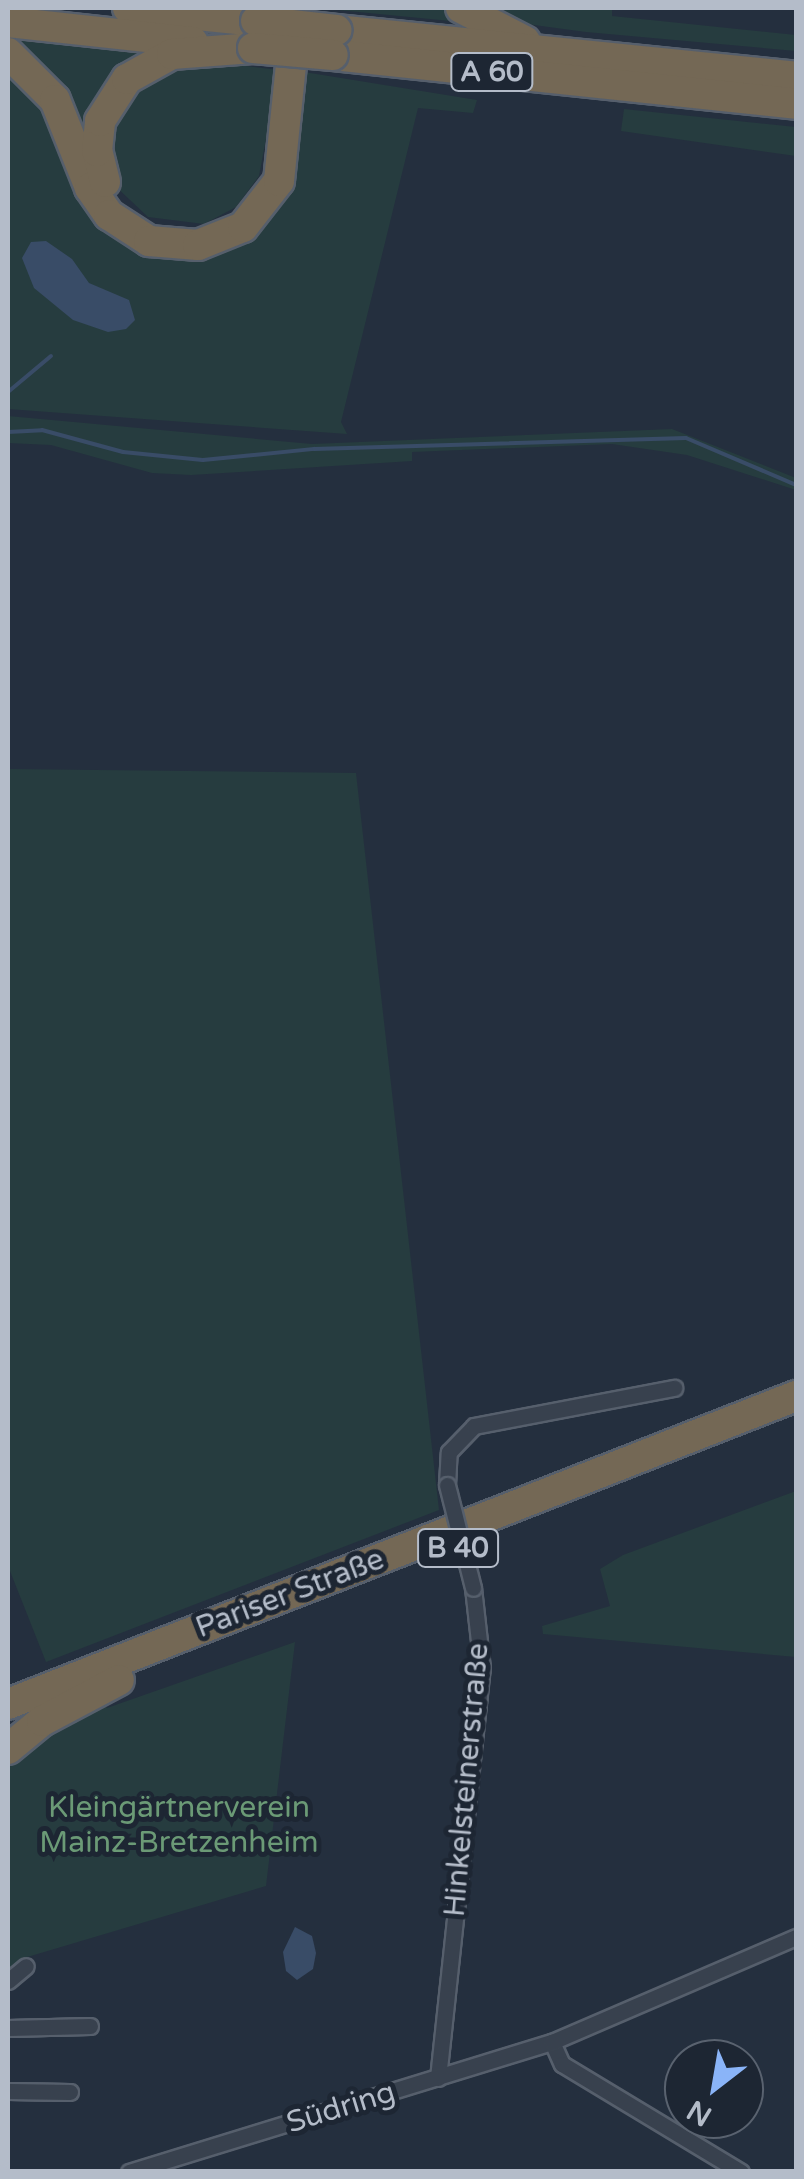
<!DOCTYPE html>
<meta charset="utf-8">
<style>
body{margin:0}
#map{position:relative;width:804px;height:2179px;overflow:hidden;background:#242f3e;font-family:"Varela Round",sans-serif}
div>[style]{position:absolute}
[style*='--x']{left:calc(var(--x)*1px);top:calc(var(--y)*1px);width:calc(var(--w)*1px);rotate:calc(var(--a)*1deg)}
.green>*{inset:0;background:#263c3f}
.water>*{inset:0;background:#394c67}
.stream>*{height:4px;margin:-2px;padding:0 2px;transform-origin:2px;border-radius:2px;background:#394c67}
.roads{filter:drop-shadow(2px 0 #565f6c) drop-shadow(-2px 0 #565f6c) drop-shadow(0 2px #565f6c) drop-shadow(0 -2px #565f6c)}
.street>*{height:15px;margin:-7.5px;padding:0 7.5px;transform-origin:7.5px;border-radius:7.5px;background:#38414e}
.highway>*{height:30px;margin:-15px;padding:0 15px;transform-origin:15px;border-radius:15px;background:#746855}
.bridges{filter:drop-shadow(2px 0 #565f6c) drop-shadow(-2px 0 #565f6c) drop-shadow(0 2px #565f6c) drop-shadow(0 -2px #565f6c)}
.street-bridge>*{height:15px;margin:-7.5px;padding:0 7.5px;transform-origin:7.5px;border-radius:7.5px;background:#38414e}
.highway-bridge>*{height:30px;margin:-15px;padding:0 15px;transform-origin:15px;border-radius:15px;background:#746855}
span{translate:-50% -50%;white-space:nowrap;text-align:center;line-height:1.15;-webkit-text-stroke:10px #1d2633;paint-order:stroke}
.shield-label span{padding:2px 8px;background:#1d2633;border:2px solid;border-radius:8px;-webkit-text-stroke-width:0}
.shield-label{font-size:28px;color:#b4bcc9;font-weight:700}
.street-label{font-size:30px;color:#b4bcc9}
.park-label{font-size:30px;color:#6b9a76}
.frame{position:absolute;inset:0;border:10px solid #b4bcc9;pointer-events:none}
.north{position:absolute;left:664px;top:2039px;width:100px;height:100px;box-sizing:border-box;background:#1d2633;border:2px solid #59626f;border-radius:50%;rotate:211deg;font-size:28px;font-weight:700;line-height:40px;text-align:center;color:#b4bcc9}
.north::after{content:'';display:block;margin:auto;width:35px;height:45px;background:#8ab4f8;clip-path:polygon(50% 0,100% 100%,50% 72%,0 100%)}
</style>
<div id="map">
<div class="green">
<div style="clip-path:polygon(335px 8px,454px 8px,471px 23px,338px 10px)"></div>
<div style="clip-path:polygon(472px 8px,612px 8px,612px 16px,796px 35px,796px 51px,586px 32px,497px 20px)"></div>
<div style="clip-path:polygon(8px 38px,139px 51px,157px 54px,90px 147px,8px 47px)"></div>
<div style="clip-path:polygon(8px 60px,19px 68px,114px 228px,249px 232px,304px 72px,477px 100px,473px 113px,418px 108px,341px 422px,347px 434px,8px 409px)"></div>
<div style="clip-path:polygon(213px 62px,279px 70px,259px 176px,236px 207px,204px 224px,148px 217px,112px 183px,102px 144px,144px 73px)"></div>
<div style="clip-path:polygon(624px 109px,796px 127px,796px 156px,621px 131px)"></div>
<div style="clip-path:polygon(8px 416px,312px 444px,672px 429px,796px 478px,796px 490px,687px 455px,612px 444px,412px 452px,412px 461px,191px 475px,152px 473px,51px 445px,8px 443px)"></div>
<div style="clip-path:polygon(8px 769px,356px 773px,439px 1510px,46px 1662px,8px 1566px)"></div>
<div style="clip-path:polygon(796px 1491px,796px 1657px,543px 1634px,542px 1626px,610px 1606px,600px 1569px,623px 1555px)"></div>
<div style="clip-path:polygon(295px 1642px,266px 1886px,24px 1958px,8px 1972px,9px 1758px,104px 1702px,107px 1708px)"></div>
</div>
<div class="water">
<div style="clip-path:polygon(46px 241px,72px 259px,89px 283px,129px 300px,135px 320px,126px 329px,108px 332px,73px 320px,34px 288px,22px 258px,31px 242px)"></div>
<div style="clip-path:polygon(295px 1927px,312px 1936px,316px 1953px,313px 1969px,297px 1980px,286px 1971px,283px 1952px)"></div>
</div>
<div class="stream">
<div style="--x:8;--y:392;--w:56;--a:-39.9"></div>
<div style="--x:8;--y:432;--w:34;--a:-3"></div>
<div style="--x:42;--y:430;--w:84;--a:15.2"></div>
<div style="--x:123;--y:452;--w:80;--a:5.7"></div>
<div style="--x:203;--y:460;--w:112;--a:-5.7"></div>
<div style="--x:314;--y:449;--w:372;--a:-1.7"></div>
<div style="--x:686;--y:438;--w:120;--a:23.1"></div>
</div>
<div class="roads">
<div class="street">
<div style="--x:447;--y:1485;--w:33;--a:-87"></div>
<div style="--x:449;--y:1452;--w:36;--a:-46"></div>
<div style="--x:474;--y:1426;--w:204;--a:-10.8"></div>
<div style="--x:8;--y:1981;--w:23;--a:-40"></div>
<div style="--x:8;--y:2028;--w:82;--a:-1.4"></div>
<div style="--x:552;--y:2042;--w:24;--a:66"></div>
<div style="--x:562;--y:2064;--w:209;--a:31.1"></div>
<div style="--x:438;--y:2078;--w:412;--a:-83.9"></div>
<div style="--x:482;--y:1668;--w:81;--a:-96.4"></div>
<div style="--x:8;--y:2091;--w:62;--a:0.9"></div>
<div style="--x:129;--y:2172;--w:443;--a:-17.1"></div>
<div style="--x:552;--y:2042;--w:266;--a:-23.3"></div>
</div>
<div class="highway">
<div style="--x:128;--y:8;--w:129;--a:5.8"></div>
<div style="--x:461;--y:8;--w:72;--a:27.3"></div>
<div style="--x:8;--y:22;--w:186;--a:6.2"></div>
<div style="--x:336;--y:30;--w:462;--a:5.8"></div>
<div style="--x:8;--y:53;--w:66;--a:45"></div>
<div style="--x:55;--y:100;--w:95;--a:68.3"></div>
<div style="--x:90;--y:188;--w:33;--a:55"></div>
<div style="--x:109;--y:215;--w:48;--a:33"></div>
<div style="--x:149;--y:241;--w:49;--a:4.7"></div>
<div style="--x:198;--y:245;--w:48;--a:-21.8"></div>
<div style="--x:243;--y:227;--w:58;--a:-52"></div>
<div style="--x:279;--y:181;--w:174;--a:-84.1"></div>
<div style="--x:333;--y:55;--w:466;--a:6"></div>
<div style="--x:105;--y:182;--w:32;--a:-104"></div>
<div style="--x:97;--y:151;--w:30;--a:-84"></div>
<div style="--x:100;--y:121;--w:50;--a:-57.3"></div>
<div style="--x:127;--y:79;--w:51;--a:-29.1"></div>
<div style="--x:172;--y:54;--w:81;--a:-4.2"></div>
<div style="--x:8;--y:1704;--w:846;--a:-21.35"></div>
<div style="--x:8;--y:1749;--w:44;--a:-39.5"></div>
<div style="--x:42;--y:1721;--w:87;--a:-28"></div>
</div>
</div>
<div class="bridges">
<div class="street-bridge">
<div style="--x:447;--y:1485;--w:106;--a:75.8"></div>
</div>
<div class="highway-bridge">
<div style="--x:256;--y:21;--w:81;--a:6.4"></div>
<div style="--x:253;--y:48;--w:80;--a:5"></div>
</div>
</div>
<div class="shield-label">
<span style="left:492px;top:72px">A 60</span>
<span style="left:458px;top:1548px">B 40</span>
</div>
<div class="street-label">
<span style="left:290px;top:1594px;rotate:-21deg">Pariser Straße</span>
<span style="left:467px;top:1780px;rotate:-85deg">Hinkelsteinerstraße</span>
<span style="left:341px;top:2108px;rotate:-17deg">Südring</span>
</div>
<div class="park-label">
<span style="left:179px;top:1825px">Kleingärtnerverein<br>Mainz-Bretzenheim</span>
</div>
<div class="frame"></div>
<div class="north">N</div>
</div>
